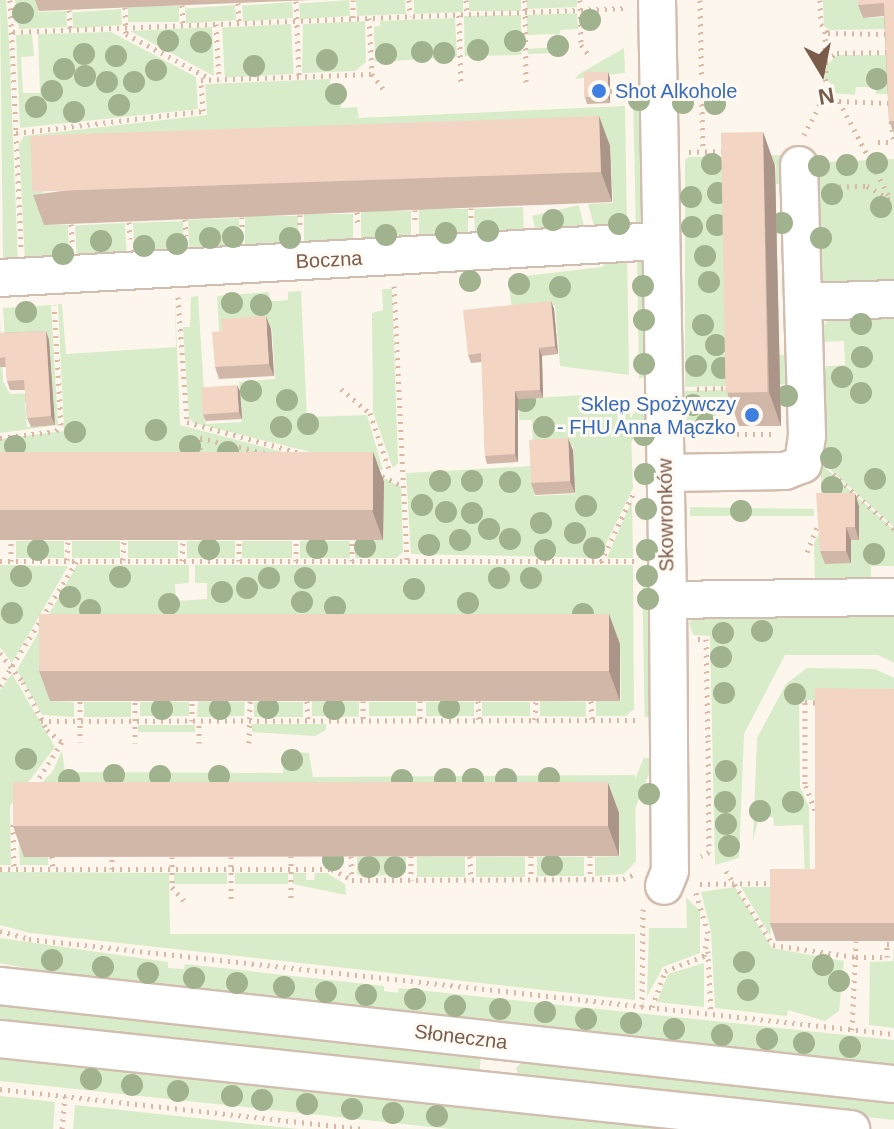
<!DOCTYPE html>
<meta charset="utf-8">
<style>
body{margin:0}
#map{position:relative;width:894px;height:1129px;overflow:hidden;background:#fdf6ec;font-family:Helvetica,sans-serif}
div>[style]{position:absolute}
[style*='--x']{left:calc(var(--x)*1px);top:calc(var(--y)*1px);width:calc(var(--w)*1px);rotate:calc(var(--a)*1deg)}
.green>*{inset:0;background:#d8ecc9;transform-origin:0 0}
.path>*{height:5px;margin-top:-2.5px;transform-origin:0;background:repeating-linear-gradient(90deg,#d9b8a5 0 2px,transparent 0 8px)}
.roads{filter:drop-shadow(2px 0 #d1beb0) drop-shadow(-2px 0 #d1beb0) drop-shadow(0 2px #d1beb0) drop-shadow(0 -2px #d1beb0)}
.minor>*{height:36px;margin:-18px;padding:0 18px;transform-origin:18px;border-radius:18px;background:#fff}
.trees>*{width:22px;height:22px;margin:-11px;border-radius:50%;background:#a0b28e}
.wall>*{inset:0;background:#d1b7a8}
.shaded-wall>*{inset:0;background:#aa9588}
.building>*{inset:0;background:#f3d5c3;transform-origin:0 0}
.dots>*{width:22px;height:22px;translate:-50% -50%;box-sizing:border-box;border:4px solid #fffaf3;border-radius:50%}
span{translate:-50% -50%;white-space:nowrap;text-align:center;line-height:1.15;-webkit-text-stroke:6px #fffaf3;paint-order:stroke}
.shop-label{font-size:20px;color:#366cbe}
.left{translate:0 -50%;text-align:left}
.right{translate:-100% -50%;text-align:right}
.street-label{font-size:20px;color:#7a5c4d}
.north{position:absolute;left:782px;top:32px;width:80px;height:80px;-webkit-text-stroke:6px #fffaf3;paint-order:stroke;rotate:170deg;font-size:22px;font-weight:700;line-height:32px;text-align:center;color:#7a5c4d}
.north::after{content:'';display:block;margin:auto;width:28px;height:36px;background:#7a5c4d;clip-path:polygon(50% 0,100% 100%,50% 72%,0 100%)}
</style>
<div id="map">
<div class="green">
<div style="clip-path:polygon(0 0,6px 0,9px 41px,18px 262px,3px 263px)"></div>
<div style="clip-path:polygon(15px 0,38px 0,39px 12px,66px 11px,67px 27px,19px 29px)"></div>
<div style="left:349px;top:0;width:16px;height:50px;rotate:86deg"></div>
<div style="clip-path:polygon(356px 0,405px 0,406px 14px,357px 16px)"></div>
<div style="clip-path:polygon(414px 0,463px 0,463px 12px,414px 14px)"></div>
<div style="left:469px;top:0;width:52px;height:11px"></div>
<div style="clip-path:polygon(527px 0,577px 0,577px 7px,527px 9px)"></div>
<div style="clip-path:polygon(823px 0,861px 0,862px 18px,888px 17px,889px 29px,830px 30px,824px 26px)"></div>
<div style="left:292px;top:2px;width:16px;height:50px;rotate:86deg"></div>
<div style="left:235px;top:5px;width:15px;height:50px;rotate:86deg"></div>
<div style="left:179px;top:6px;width:16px;height:51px;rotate:90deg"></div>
<div style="left:121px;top:9px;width:16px;height:49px;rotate:86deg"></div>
<div style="clip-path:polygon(577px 13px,578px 29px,560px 30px,557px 53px,528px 54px,527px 49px,556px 47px,555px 34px,527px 35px,527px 15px)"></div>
<div style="left:521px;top:15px;width:40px;height:57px;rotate:89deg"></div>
<div style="clip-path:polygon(455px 18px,457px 57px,375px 62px,374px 27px,380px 26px,380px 21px)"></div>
<div style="clip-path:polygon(365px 21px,366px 62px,355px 71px,302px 73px,303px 24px)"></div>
<div style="left:291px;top:24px;width:50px;height:69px;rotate:87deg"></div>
<div style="clip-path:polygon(212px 27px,214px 76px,130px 31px)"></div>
<div style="clip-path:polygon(111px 32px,196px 77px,198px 109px,20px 128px,16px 35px,32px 34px,34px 56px,21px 57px,23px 93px,40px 93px,38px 34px)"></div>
<div style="clip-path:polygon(624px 48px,625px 73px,575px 79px,579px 74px)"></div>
<div style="clip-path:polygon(837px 55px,890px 55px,892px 94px,876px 94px,875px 87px,856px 87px,855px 95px,831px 93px,830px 82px,824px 79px,827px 65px)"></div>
<div style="clip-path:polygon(330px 79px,330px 87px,341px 91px,341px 108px,357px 107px,359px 118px,625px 106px,627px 227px,595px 229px,588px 204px,613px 203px,610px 146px,42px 169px,44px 225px,68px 225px,69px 260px,25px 262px,19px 144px,24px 136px,207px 115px,205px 84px)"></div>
<div style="clip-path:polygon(633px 96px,644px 96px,643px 220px,636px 230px)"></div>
<div style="clip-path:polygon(786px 155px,787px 183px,776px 184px,776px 165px,733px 166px,780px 380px,780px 354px,792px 359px,792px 384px,685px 387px,685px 161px,688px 157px)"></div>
<div style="clip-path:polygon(894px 159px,894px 289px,823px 284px,816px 278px,807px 163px)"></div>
<div style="left:579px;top:205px;width:26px;height:48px;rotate:77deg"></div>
<div style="left:523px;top:207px;width:26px;height:49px;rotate:88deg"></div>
<div style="left:468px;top:209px;width:27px;height:49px;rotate:90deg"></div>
<div style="left:411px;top:211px;width:29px;height:50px;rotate:90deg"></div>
<div style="left:353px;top:214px;width:29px;height:49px;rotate:90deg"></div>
<div style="left:298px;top:216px;width:30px;height:53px;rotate:90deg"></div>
<div style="left:239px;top:218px;width:32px;height:51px;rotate:88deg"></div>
<div style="left:183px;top:221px;width:32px;height:50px;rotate:88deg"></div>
<div style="left:125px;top:223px;width:33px;height:50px;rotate:87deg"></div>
<div style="clip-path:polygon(627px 250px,629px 375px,560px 366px,555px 305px,512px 309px,508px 278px,465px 283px,602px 267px,615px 251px)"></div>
<div style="clip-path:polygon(637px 256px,647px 268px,650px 374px,639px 379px)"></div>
<div style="clip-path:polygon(382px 289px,392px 289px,398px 463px,393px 468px,373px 412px,372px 313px,383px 310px)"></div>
<div style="clip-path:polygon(301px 291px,307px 417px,367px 415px,383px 470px,194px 423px,189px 418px,183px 327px,190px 327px,191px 297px,198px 296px,206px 424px,242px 422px,239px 382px,275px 379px,272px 329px,219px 331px,217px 296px,269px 292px,270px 301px,278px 301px,288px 300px,288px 292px)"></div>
<div style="clip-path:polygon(175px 299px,180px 425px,386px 479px,401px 487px,403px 552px,396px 558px,355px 558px,355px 541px,383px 540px,384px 482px,0 482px,0 439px,64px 431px,58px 304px,62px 304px,66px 354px,176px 347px)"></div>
<div style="clip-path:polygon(51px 305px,58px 425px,0 433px,0 319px,3px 381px,10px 394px,37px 393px,37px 402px,25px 403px,27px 427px,55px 424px,49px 339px,5px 342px,3px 308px)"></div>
<div style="clip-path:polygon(894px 311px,894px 527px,822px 462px,818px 367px,845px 365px,844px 341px,818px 342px,821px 328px,833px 315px)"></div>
<div style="clip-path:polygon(792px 388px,793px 428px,788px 430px,787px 404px,717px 405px,714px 431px,690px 431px,686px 425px,685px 391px)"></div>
<div style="clip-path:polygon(600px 394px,600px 412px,630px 406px,633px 488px,599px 558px,411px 554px,406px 473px,533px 466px,534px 496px,575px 494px,573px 445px,533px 447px,532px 420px,519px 420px,519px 399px)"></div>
<div style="left:639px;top:405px;width:13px;height:153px;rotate:32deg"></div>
<div style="clip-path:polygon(821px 464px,894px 530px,894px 566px,871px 566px,871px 582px,815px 588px,814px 543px,819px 533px,850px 563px,851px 540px,859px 540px,821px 505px)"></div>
<div style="clip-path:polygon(632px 500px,633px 558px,607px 558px)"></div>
<div style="clip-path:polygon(690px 507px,814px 509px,814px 516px,690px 516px)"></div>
<div style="left:16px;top:541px;width:48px;height:17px"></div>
<div style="left:72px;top:541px;width:48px;height:17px"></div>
<div style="left:128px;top:541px;width:50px;height:17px"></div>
<div style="left:187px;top:541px;width:48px;height:17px"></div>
<div style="left:242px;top:541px;width:50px;height:17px"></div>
<div style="left:300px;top:541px;width:50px;height:17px"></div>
<div style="clip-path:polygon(0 565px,68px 566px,12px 663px,0 647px)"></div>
<div style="clip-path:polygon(77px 565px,189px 565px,189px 583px,175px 584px,176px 601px,207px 599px,207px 583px,195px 583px,195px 565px,633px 565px,634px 709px,626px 716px,596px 716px,596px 701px,621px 701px,620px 644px,50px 645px,49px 701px,74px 702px,74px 717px,42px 715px,17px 670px)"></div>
<div style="left:652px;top:565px;width:152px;height:10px;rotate:89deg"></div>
<div style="clip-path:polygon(894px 615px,894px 663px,878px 655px,785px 655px,744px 734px,739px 858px,715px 865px,710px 636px,693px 635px,689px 623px,694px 617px)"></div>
<div style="clip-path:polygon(807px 668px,875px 669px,894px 678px,894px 701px,799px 700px,800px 787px,809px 807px,810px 879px,805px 878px,803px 825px,774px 826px,773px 817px,759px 817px,753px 841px,757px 738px,786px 684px)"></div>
<div style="clip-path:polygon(12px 674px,55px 747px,10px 806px,11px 865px,0 865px,0 690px)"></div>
<div style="clip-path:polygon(198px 701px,245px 702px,244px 716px,197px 717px)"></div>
<div style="left:312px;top:701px;width:47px;height:15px;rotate:1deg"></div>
<div style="left:540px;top:701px;width:46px;height:15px;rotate:1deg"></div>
<div style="left:84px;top:702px;width:47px;height:15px"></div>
<div style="left:140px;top:702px;width:49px;height:14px"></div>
<div style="left:254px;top:702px;width:49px;height:15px"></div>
<div style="left:369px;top:702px;width:47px;height:14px"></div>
<div style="left:426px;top:702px;width:48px;height:14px"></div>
<div style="left:482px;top:702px;width:48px;height:14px"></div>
<div style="clip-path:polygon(252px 724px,326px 724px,326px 730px,315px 736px,252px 732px)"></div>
<div style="left:138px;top:725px;width:57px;height:7px"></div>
<div style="clip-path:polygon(62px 750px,65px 772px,283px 773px,284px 751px,309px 753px,313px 777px,635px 775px,636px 861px,624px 874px,595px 876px,595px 857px,620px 856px,619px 812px,25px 812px,24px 857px,48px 857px,48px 865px,20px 865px,17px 809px,53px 771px)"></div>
<div style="left:644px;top:757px;width:11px;height:97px;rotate:22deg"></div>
<div style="clip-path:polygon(357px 857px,406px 857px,406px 873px,363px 877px,357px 874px)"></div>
<div style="left:417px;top:857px;width:48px;height:20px"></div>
<div style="left:476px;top:857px;width:49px;height:20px"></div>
<div style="left:537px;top:857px;width:47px;height:19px"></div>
<div style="clip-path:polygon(0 872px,169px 873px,170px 934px,635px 934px,635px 1000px,30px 933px,0 925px)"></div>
<div style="left:174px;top:873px;width:53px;height:11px"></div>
<div style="left:235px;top:873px;width:53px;height:11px"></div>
<div style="clip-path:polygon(293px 873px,306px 873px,306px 880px,314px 880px,315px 873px,327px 873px,345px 884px,346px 895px,293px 884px)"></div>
<div style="clip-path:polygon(735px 887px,772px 948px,844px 961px,839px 1011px,825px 1021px,788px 1010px,787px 1016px,715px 1008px,711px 932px,701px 892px)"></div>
<div style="clip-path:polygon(741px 887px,775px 887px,770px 936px)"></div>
<div style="clip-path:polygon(686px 897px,700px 911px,700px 953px,663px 967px,647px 997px,649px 928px,687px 928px)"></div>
<div style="clip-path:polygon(0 938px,168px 962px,168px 968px,184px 969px,185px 964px,384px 986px,384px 991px,398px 993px,399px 988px,894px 1040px,894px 1068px,80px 979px,0 963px)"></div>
<div style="clip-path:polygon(894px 946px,894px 1028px,869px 1025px,870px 962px,893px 961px)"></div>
<div style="clip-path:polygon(704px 963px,704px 1007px,657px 1002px,668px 974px)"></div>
<div style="left:0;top:1002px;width:484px;height:21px;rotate:6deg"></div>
<div style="clip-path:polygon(0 1056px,60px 1062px,668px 1129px,450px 1129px,0 1081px)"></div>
<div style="clip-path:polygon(524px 1060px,894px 1099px,894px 1120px,521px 1081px,516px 1068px)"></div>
<div style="clip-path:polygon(0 1096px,55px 1102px,53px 1129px,0 1129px)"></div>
<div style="clip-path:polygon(75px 1105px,298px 1129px,73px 1129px)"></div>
</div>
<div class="path">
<div style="--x:10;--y:0;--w:133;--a:87.4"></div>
<div style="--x:16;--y:133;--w:188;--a:-6.7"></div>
<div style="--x:203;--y:111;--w:31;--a:-94"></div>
<div style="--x:201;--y:80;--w:171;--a:-2"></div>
<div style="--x:353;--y:0;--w:18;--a:90"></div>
<div style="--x:409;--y:0;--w:16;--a:86"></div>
<div style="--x:466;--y:0;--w:14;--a:86"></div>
<div style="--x:525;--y:0;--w:83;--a:89.3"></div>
<div style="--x:580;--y:0;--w:45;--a:88.7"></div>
<div style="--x:581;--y:45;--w:13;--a:51"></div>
<div style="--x:700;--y:0;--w:151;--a:88.9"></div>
<div style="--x:820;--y:0;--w:24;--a:88"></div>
<div style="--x:821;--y:24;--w:11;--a:52"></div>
<div style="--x:828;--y:33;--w:59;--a:1"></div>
<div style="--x:296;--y:1;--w:75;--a:87.7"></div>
<div style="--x:238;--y:3;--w:20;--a:87"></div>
<div style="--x:182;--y:5;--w:20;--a:87"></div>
<div style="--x:125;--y:7;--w:27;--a:88"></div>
<div style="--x:126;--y:34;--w:96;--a:27.9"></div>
<div style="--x:69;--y:10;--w:19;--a:87"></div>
<div style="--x:459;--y:15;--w:71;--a:88.4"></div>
<div style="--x:369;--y:18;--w:56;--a:86.9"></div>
<div style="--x:372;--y:74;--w:20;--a:53"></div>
<div style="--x:216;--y:24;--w:56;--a:86.9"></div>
<div style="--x:825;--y:31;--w:62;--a:89.1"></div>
<div style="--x:826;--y:93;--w:15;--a:32"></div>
<div style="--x:839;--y:101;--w:51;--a:2.2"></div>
<div style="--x:13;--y:32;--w:614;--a:-2.24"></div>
<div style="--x:826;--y:61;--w:14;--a:-36"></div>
<div style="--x:837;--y:53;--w:51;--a:-1.1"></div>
<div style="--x:610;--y:91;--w:19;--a:-3"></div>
<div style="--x:839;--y:101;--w:112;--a:62.3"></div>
<div style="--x:891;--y:121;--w:21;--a:82"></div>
<div style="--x:16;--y:133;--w:115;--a:87.5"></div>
<div style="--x:804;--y:135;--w:47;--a:-62.4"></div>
<div style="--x:878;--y:142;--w:14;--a:0"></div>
<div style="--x:689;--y:152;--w:38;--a:-2"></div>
<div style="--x:831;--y:187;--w:36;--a:-2"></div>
<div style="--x:867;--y:186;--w:31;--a:31"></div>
<div style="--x:471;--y:208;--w:12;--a:90"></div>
<div style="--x:415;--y:210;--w:13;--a:90"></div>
<div style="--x:357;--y:212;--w:14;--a:86"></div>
<div style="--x:300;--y:215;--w:15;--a:90"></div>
<div style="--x:242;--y:217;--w:15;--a:90"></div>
<div style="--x:185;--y:219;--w:17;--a:87"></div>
<div style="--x:129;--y:222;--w:17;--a:87"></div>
<div style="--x:71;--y:224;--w:19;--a:87"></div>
<div style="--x:394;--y:286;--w:275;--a:87.3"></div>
<div style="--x:178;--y:297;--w:125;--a:85.9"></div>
<div style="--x:187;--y:422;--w:117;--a:15.3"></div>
<div style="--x:341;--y:389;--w:38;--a:40"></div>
<div style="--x:370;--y:413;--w:62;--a:71.3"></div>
<div style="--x:697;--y:389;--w:34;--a:-2"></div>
<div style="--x:697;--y:434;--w:78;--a:0"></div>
<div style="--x:0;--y:438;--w:56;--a:-7.1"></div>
<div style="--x:56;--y:431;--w:8;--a:-50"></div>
<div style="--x:61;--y:425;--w:120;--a:-93.3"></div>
<div style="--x:200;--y:457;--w:19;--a:-90"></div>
<div style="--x:200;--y:438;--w:67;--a:13"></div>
<div style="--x:375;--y:473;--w:31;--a:25"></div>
<div style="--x:833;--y:474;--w:82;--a:42"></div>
<div style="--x:807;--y:552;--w:32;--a:-68"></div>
<div style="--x:67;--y:560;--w:20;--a:-87"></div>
<div style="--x:123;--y:560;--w:20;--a:-87"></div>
<div style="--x:0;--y:561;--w:635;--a:0"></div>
<div style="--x:11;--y:561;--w:21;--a:-90"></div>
<div style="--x:182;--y:561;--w:21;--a:-87"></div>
<div style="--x:239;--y:561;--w:21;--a:-90"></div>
<div style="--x:296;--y:561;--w:21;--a:-90"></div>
<div style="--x:352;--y:561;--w:21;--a:-90"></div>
<div style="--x:601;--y:562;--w:75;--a:-64.8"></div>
<div style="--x:698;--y:639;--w:8;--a:0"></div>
<div style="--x:706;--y:639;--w:101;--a:88.9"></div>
<div style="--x:708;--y:740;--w:112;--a:89.5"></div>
<div style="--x:709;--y:852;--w:9;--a:153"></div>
<div style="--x:0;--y:653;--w:37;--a:52"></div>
<div style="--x:23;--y:682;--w:54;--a:63.4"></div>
<div style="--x:47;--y:730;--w:19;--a:39"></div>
<div style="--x:62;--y:742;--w:52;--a:122.5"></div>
<div style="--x:0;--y:686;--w:147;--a:-58.4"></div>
<div style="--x:80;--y:701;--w:41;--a:90"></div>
<div style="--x:307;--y:701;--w:20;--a:87"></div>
<div style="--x:363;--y:701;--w:19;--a:90"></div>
<div style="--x:420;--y:701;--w:19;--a:90"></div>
<div style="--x:478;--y:701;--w:19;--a:87"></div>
<div style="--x:591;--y:701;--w:19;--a:87"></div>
<div style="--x:135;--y:702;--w:41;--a:90"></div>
<div style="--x:535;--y:720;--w:19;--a:-87"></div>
<div style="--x:41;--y:721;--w:599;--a:-0.1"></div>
<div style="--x:192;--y:721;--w:20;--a:-90"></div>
<div style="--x:199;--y:743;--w:22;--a:-90"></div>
<div style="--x:249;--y:743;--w:42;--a:-88.6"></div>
<div style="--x:815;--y:810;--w:28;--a:-111"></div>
<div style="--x:805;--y:784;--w:82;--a:-90"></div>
<div style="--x:805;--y:702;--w:17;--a:3"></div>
<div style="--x:13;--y:824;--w:45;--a:88.7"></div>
<div style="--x:52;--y:856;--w:13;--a:86"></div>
<div style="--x:291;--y:856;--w:46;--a:90"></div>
<div style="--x:351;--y:856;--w:23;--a:88"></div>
<div style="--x:411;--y:856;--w:24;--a:90"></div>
<div style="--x:470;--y:856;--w:24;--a:88"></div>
<div style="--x:531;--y:856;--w:23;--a:90"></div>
<div style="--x:590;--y:856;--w:23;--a:90"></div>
<div style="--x:172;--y:857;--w:30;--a:90"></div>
<div style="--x:172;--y:887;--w:20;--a:49"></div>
<div style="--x:231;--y:857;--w:45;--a:90"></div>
<div style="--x:0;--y:869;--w:332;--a:0"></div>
<div style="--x:332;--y:869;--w:23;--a:29"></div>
<div style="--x:352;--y:880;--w:271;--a:-0.2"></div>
<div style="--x:623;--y:879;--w:13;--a:-23"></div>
<div style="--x:112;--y:869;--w:12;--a:-90"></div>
<div style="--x:726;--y:871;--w:88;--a:57.6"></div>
<div style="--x:773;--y:945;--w:84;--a:8.2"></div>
<div style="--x:856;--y:957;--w:31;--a:0"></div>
<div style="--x:887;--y:957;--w:13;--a:-90"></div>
<div style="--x:887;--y:944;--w:7;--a:0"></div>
<div style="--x:700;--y:884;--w:74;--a:-0.8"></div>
<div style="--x:0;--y:931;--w:30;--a:15"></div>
<div style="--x:29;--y:939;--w:870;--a:6.27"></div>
<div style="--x:708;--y:951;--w:63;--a:87.3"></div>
<div style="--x:642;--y:1007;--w:98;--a:-89.4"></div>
<div style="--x:652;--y:1007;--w:38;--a:-70"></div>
<div style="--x:665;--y:971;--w:42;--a:-21"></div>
<div style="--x:704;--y:956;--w:23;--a:-80"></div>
<div style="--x:708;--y:933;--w:42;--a:-106.7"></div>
<div style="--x:852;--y:1030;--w:89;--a:-87.4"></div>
<div style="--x:0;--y:1089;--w:365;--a:6.3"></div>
<div style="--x:62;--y:1129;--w:33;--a:-85"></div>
</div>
<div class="roads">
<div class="minor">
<div style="--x:657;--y:0;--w:600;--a:88.95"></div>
<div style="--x:668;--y:600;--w:271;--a:89.6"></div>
<div style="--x:670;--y:871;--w:16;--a:112"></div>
<div style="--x:0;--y:278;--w:660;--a:-3.21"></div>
<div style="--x:804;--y:302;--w:90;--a:-1.9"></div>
<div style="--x:666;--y:473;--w:119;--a:-1"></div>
<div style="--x:785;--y:471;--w:19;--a:-21"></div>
<div style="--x:803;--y:464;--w:29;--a:-82"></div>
<div style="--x:807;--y:435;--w:270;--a:-91.7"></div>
<div style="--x:668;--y:600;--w:226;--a:-0.8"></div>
<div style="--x:0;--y:986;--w:899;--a:6.26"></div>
<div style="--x:0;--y:1039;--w:856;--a:6.04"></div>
</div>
</div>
<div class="trees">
<div style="left:23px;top:13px"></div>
<div style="left:590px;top:20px"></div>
<div style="left:168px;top:41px"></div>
<div style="left:515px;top:41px"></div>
<div style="left:201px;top:42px"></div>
<div style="left:558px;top:46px"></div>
<div style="left:478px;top:50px"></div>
<div style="left:422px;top:52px"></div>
<div style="left:444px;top:53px"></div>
<div style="left:84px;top:54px"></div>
<div style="left:386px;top:54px"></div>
<div style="left:116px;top:56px"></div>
<div style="left:327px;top:60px"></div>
<div style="left:254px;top:66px"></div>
<div style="left:64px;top:69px"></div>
<div style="left:156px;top:70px"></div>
<div style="left:85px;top:76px"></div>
<div style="left:877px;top:79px"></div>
<div style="left:107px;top:82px"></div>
<div style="left:134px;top:82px"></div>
<div style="left:52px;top:91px"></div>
<div style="left:336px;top:94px"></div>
<div style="left:639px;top:100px"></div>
<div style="left:683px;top:103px"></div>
<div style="left:715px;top:104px"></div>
<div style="left:119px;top:105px"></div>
<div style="left:36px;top:107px"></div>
<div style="left:74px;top:112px"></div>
<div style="left:877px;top:163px"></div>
<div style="left:712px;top:164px"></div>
<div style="left:847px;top:165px"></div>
<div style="left:819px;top:166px"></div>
<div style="left:718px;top:193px"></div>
<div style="left:832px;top:194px"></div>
<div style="left:691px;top:197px"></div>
<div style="left:881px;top:207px"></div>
<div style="left:553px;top:220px"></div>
<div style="left:782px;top:223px"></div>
<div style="left:619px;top:224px"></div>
<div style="left:717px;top:225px"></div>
<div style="left:692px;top:227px"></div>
<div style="left:488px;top:231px"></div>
<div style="left:446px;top:233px"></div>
<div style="left:386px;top:235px"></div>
<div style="left:233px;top:237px"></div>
<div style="left:210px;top:238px"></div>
<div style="left:290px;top:238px"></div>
<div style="left:821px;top:238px"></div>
<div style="left:101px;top:241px"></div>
<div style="left:177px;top:244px"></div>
<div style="left:144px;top:246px"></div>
<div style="left:63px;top:254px"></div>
<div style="left:705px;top:256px"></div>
<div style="left:470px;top:281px"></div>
<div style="left:709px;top:282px"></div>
<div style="left:519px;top:284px"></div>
<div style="left:643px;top:286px"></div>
<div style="left:560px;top:287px"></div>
<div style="left:232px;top:303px"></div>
<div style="left:261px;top:305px"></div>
<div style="left:26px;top:312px"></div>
<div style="left:644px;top:320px"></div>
<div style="left:861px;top:324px"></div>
<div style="left:703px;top:325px"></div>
<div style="left:716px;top:345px"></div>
<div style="left:862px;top:357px"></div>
<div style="left:644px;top:364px"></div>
<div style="left:696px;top:366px"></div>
<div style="left:722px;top:368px"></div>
<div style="left:842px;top:377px"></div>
<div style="left:251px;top:391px"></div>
<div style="left:861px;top:393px"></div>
<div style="left:787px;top:396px"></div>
<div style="left:287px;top:400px"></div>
<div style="left:525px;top:401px"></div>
<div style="left:693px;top:405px"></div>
<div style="left:308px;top:424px"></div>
<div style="left:706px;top:424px"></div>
<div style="left:281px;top:427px"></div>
<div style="left:544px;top:427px"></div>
<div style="left:156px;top:430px"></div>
<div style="left:75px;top:432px"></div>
<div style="left:644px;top:435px"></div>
<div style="left:15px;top:446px"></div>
<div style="left:190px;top:446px"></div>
<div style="left:228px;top:452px"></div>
<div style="left:831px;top:458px"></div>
<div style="left:645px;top:474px"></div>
<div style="left:875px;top:479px"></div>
<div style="left:440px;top:481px"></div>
<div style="left:472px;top:481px"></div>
<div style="left:510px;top:482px"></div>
<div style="left:832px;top:487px"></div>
<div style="left:422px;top:505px"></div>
<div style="left:586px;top:506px"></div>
<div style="left:646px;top:509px"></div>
<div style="left:741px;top:511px"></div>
<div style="left:446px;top:512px"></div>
<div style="left:472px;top:513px"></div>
<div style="left:541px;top:523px"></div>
<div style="left:489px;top:529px"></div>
<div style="left:575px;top:533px"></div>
<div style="left:510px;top:539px"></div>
<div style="left:460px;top:540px"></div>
<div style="left:429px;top:545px"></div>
<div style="left:365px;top:547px"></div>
<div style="left:317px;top:548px"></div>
<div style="left:594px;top:548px"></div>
<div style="left:209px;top:549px"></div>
<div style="left:38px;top:550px"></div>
<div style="left:545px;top:550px"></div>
<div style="left:647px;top:550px"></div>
<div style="left:874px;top:554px"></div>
<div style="left:21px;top:576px"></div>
<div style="left:647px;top:576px"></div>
<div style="left:120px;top:577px"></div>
<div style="left:269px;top:578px"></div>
<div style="left:305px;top:578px"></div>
<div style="left:499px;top:578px"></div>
<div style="left:531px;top:578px"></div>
<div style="left:247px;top:588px"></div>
<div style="left:414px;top:589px"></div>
<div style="left:222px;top:592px"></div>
<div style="left:70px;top:597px"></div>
<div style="left:648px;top:599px"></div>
<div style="left:302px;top:602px"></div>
<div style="left:468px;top:603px"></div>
<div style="left:169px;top:604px"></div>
<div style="left:335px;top:607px"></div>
<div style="left:90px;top:610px"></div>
<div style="left:12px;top:613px"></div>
<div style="left:583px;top:614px"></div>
<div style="left:762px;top:631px"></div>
<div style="left:723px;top:633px"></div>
<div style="left:721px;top:657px"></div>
<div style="left:724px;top:693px"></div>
<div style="left:795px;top:694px"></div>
<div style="left:268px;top:708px"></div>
<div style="left:449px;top:708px"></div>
<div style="left:162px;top:709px"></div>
<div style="left:220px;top:709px"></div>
<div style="left:334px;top:709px"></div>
<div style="left:26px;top:759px"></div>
<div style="left:292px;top:760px"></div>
<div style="left:726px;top:771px"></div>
<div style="left:114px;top:775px"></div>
<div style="left:160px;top:776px"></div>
<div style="left:219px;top:776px"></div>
<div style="left:549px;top:778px"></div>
<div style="left:445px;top:779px"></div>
<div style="left:473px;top:779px"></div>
<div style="left:506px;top:779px"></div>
<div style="left:69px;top:780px"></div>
<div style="left:402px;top:780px"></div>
<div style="left:649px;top:794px"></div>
<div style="left:725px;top:802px"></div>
<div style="left:793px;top:802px"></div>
<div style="left:760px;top:811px"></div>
<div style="left:726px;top:824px"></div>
<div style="left:729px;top:846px"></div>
<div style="left:333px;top:860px"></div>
<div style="left:552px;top:865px"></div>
<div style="left:369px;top:867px"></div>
<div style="left:395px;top:867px"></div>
<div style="left:52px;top:960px"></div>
<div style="left:744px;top:962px"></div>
<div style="left:823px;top:965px"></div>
<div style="left:103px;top:967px"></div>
<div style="left:148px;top:973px"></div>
<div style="left:194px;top:978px"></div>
<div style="left:839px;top:981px"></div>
<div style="left:237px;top:983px"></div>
<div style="left:284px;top:987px"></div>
<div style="left:748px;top:990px"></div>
<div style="left:326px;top:992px"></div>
<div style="left:366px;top:995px"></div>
<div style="left:415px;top:999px"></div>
<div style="left:455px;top:1006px"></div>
<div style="left:500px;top:1009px"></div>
<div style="left:545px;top:1012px"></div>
<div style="left:586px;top:1019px"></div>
<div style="left:631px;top:1023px"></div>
<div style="left:674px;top:1029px"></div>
<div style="left:722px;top:1035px"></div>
<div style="left:767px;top:1039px"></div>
<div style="left:804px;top:1043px"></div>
<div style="left:850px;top:1047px"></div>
<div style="left:91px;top:1079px"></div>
<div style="left:132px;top:1085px"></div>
<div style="left:178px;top:1091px"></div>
<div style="left:232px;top:1096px"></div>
<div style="left:262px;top:1100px"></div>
<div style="left:307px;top:1104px"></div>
<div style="left:352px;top:1109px"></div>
<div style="left:393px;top:1113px"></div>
<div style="left:437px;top:1116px"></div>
</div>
<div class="wall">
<div style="clip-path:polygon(35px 0,313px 0,39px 11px)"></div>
<div style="clip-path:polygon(894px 0,894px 134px,889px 121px,884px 16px,863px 18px,858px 5px)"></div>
<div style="clip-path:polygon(610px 78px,610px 103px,587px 104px,585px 97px)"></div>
<div style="clip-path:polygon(599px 116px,610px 146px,612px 202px,44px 225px,33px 195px)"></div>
<div style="clip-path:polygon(763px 132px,775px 166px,781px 426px,739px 426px,727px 392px)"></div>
<div style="clip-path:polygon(551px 301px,554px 309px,558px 354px,542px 356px,543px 398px,518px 399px,518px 462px,487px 464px,485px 456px,482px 362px,471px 363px,468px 355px)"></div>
<div style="clip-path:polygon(271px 329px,274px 376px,219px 379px,215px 367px)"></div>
<div style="clip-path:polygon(46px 331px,49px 340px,55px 425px,31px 427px,27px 418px,25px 390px,10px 390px,7px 381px,6px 367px,0 367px,0 333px)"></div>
<div style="clip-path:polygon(240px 391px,242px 419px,206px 421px,203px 415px)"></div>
<div style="clip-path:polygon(573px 450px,575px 493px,535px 495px,531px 483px)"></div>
<div style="clip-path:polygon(0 452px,373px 452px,384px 482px,383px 540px,0 540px)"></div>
<div style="clip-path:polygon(859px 506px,859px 540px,851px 540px,851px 563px,825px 564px,820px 551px)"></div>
<div style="clip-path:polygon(620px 644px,620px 701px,50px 701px,39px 671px)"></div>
<div style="clip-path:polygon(894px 689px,894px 941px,776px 941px,770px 923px,815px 869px)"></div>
<div style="clip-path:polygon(608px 783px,619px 813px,619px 856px,24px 857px,13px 826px)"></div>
</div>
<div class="shaded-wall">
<div style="clip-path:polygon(608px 72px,610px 78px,610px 103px,608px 97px)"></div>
<div style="clip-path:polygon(599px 116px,610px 146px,612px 202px,601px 172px)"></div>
<div style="clip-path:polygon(763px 132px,775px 166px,781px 426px,769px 392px)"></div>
<div style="clip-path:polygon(551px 301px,554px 309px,558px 354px,555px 346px)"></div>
<div style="clip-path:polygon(266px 316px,271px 329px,274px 376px,269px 364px)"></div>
<div style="clip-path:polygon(46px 331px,49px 340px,55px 425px,51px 416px)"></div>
<div style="clip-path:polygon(539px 348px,542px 356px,543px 398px,540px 390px)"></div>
<div style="clip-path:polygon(237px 385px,240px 391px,242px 419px,239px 412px)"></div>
<div style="clip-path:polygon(515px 391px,518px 399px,518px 462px,515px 454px)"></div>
<div style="clip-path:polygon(568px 438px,573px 450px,575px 493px,570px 481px)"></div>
<div style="clip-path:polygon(373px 452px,384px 482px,383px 540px,372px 510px)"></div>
<div style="clip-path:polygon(855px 493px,859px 506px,859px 540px,855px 527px)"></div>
<div style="clip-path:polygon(846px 527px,851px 540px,851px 563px,846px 551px)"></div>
<div style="clip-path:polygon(609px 614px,620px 644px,620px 701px,609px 671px)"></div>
<div style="clip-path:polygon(608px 783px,619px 813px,619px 856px,608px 826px)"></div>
</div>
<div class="building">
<div style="clip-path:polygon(858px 0,894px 0,894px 121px,889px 121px,884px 3px,858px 5px)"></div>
<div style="left:608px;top:72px;width:25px;height:24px;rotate:90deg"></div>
<div style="left:599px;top:116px;width:56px;height:569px;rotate:88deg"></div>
<div style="left:763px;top:132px;width:260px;height:42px;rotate:89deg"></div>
<div style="clip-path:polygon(551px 301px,555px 346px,539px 348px,540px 390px,515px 391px,515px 454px,485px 456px,481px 353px,468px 355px,463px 310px)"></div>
<div style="clip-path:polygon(266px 316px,269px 364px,215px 367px,212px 332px,222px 331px,221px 319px)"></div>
<div style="clip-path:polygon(46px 331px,51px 416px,27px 418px,24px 380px,7px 381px,5px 357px,0 358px,0 333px)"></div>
<div style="left:237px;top:385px;width:27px;height:36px;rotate:86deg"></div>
<div style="left:568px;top:438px;width:43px;height:39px;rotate:87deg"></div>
<div style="left:0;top:452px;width:373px;height:58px"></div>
<div style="clip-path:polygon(816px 493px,855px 493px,855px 527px,846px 527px,846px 551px,820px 551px)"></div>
<div style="left:609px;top:614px;width:57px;height:570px;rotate:90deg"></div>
<div style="clip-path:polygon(815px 688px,894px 689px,894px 923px,770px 923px,770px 869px,815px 869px)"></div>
<div style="left:13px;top:782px;width:595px;height:44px"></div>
</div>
<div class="dots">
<div style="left:599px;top:91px;background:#3f7fe0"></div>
<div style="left:752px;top:415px;background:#3f7fe0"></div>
</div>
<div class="shop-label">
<span class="left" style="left:615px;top:91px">Shot Alkohole</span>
<span class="right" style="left:736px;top:416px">Sklep Spożywczy<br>- FHU Anna Mączko</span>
</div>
<div class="street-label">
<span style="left:329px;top:260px;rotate:-3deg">Boczna</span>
<span style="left:666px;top:515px;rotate:-91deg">Skowronków</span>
<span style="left:461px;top:1037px;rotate:7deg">Słoneczna</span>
</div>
<div class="north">N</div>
</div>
